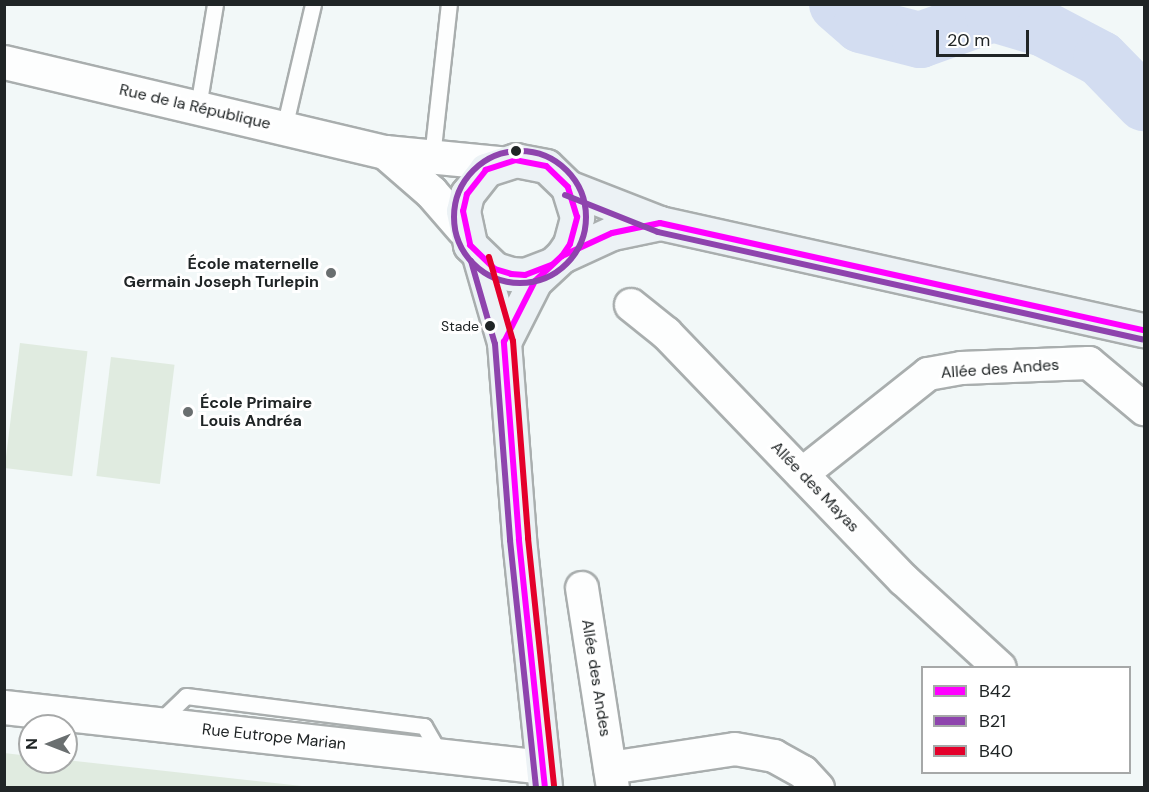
<!DOCTYPE html>
<meta charset="utf-8">
<style>
body{margin:0}
#map{position:relative;width:1149px;height:792px;overflow:hidden;background:#f2f8f8;font-family:"DM Sans",sans-serif}
div>[style]{position:absolute}
[style*='--x']{left:calc(var(--x)*1px);top:calc(var(--y)*1px);width:calc(var(--w)*1px);rotate:calc(var(--a)*1deg)}
.green>*{inset:0;background:#e0ebe0;transform-origin:0 0}
.river>*{height:56px;margin:-28px;padding:0 28px;transform-origin:28px;border-radius:28px;background:#d3ddf1}
.roads{filter:drop-shadow(2px 0 #a9aeae) drop-shadow(-2px 0 #a9aeae) drop-shadow(0 2px #a9aeae) drop-shadow(0 -2px #a9aeae)}
.service>*{height:15px;margin:-7.5px;padding:0 7.5px;transform-origin:7.5px;border-radius:7.5px;background:#fdfefe}
.minor>*{height:32px;margin:-16px;padding:0 16px;transform-origin:16px;border-radius:16px;background:#fdfefe}
.tertiary>*{height:33px;margin:-16.5px;padding:0 16.5px;transform-origin:16.5px;border-radius:16.5px;background:#fdfefe}
.primary>*{height:33px;margin:-16.5px;padding:0 16.5px;transform-origin:16.5px;border-radius:16.5px;background:#ecf2f5}
.bus-1>*{height:6px;margin:-3px;padding:0 3px;transform-origin:3px;border-radius:3px;background:#f0f}
.bus-2>*{height:6px;margin:-3px;padding:0 3px;transform-origin:3px;border-radius:3px;background:#8e44ad}
.bus-2>.ring{margin:-3px;padding:0;box-sizing:content-box;background:none;border:6px solid #8e44ad;border-radius:50%}
.bus-3>*{height:6px;margin:-3px;padding:0 3px;transform-origin:3px;border-radius:3px;background:#e4002b}
.dots>*{width:16px;height:16px;translate:-50% -50%;box-sizing:border-box;border:3px solid #fff;border-radius:50%}
span{translate:-50% -50%;white-space:nowrap;text-align:center;line-height:1.15;-webkit-text-stroke:6px #fff;paint-order:stroke}
.bus-label{font-size:14px;color:#202526}
.right{translate:-100% -50%;text-align:right}
.street-label{font-size:16px;color:#202526}
.poi-label{font-size:16px;color:#202526;font-weight:700}
.left{translate:0 -50%;text-align:left}
.frame{position:absolute;inset:0;border:6px solid #202526;pointer-events:none}
.legend{position:absolute;left:921px;top:666px;width:210px;height:108px;box-sizing:border-box;background:#fff;border:2px solid #a6a8a8;margin:0;padding:8px 10px;list-style:none;font-size:18px;color:#202526}
.legend li{display:flex;align-items:center;gap:12px;height:30px}
.legend b{width:30px;border:2px solid #a6a8a8}
.north{position:absolute;left:18px;top:714px;width:60px;height:60px;box-sizing:border-box;background:#fff;border:2px solid #a6a8a8;border-radius:50%;rotate:270deg;font-size:16px;font-weight:700;line-height:24px;text-align:center;color:#202526}
.north::after{content:'';display:block;margin:auto;width:21px;height:27px;background:#6a6f70;clip-path:polygon(50% 0,100% 100%,50% 72%,0 100%)}
.scale{position:absolute;left:936px;top:30px;width:93px;height:27px;box-sizing:border-box;border:3px solid #202526;border-top:0;padding-left:8px;font-size:18px;line-height:21px;white-space:nowrap;color:#202526;-webkit-text-stroke:4px #fff;paint-order:stroke}
</style>
<div id="map">
<div class="green">
<div style="left:20px;top:343px;width:68px;height:126px;rotate:7deg"></div>
<div style="left:111px;top:357px;width:64px;height:120px;rotate:7deg"></div>
<div style="clip-path:polygon(4px 753px,30px 756px,30px 762px,66px 760px,311px 787px,5px 787px)"></div>
</div>
<div class="river">
<div style="--x:837;--y:4;--w:32;--a:41"></div>
<div style="--x:861;--y:25;--w:61;--a:14.3"></div>
<div style="--x:920;--y:40;--w:77;--a:-19.6"></div>
<div style="--x:993;--y:14;--w:53;--a:16.4"></div>
<div style="--x:1044;--y:29;--w:64;--a:27.8"></div>
<div style="--x:1101;--y:59;--w:62;--a:45.7"></div>
</div>
<div class="roads">
<div class="service">
<div style="--x:198;--y:107;--w:104;--a:-80.6"></div>
<div style="--x:284;--y:128;--w:127;--a:-76.8"></div>
<div style="--x:432;--y:157;--w:154;--a:-83.7"></div>
<div style="--x:159;--y:722;--w:37;--a:-44"></div>
<div style="--x:186;--y:696;--w:240;--a:7.2"></div>
<div style="--x:424;--y:726;--w:34;--a:60"></div>
</div>
<div class="minor">
<div style="--x:631;--y:305;--w:45;--a:38.7"></div>
<div style="--x:666;--y:333;--w:343;--a:46.1"></div>
<div style="--x:904;--y:580;--w:130;--a:42.5"></div>
<div style="--x:1089;--y:363;--w:72;--a:39.9"></div>
<div style="--x:802;--y:474;--w:161;--a:-38.4"></div>
<div style="--x:928;--y:374;--w:34;--a:-10"></div>
<div style="--x:961;--y:368;--w:128;--a:-2.2"></div>
<div style="--x:582;--y:588;--w:202;--a:81.2"></div>
<div style="--x:610;--y:768;--w:126;--a:-8.6"></div>
<div style="--x:735;--y:749;--w:40;--a:10"></div>
<div style="--x:774;--y:756;--w:33;--a:29"></div>
<div style="--x:803;--y:772;--w:22;--a:47"></div>
</div>
<div class="tertiary">
<div style="--x:4;--y:62;--w:391;--a:13.3"></div>
<div style="--x:385;--y:152;--w:116;--a:5.5"></div>
<div style="--x:385;--y:152;--w:61;--a:41"></div>
<div style="--x:431;--y:192;--w:49;--a:49.1"></div>
<div style="--x:4;--y:707;--w:542;--a:6.35"></div>
</div>
<div class="primary">
<div style="--x:568;--y:187;--w:99;--a:21.4"></div>
<div style="--x:660;--y:223;--w:496;--a:12.5"></div>
<div style="--x:562;--y:256;--w:55;--a:-24.7"></div>
<div style="--x:612;--y:233;--w:49;--a:-11.8"></div>
<div style="--x:480;--y:259;--w:86;--a:73.9"></div>
<div style="--x:504;--y:342;--w:198;--a:85.6"></div>
<div style="--x:519;--y:539;--w:250;--a:84"></div>
<div style="--x:504;--y:342;--w:68;--a:-63.1"></div>
<div style="--x:535;--y:281;--w:37;--a:-43"></div>
<div style="--x:562;--y:256;--w:14;--a:-56"></div>
<div style="--x:570;--y:244;--w:28;--a:-75"></div>
<div style="--x:577;--y:217;--w:31;--a:-107"></div>
<div style="--x:568;--y:187;--w:30;--a:-136"></div>
<div style="--x:546;--y:166;--w:31;--a:-169"></div>
<div style="--x:516;--y:160;--w:32;--a:162"></div>
<div style="--x:486;--y:170;--w:31;--a:128"></div>
<div style="--x:467;--y:194;--w:17;--a:103"></div>
<div style="--x:463;--y:211;--w:35;--a:78"></div>
<div style="--x:470;--y:245;--w:35;--a:44"></div>
<div style="--x:495;--y:269;--w:17;--a:17"></div>
<div style="--x:511;--y:274;--w:14;--a:4"></div>
<div style="--x:525;--y:275;--w:28;--a:-21"></div>
</div>
</div>
<div class="bus-1">
<div style="--x:562;--y:256;--w:55;--a:-24.7"></div>
<div style="--x:612;--y:233;--w:49;--a:-11.8"></div>
<div style="--x:660;--y:223;--w:496;--a:12.5"></div>
<div style="--x:545;--y:788;--w:250;--a:-96"></div>
<div style="--x:519;--y:539;--w:198;--a:-94.4"></div>
<div style="--x:504;--y:342;--w:68;--a:-63.1"></div>
<div style="--x:535;--y:281;--w:37;--a:-43"></div>
<div style="--x:562;--y:256;--w:14;--a:-56"></div>
<div style="--x:570;--y:244;--w:28;--a:-75"></div>
<div style="--x:577;--y:217;--w:31;--a:-107"></div>
<div style="--x:568;--y:187;--w:30;--a:-136"></div>
<div style="--x:546;--y:166;--w:31;--a:-169"></div>
<div style="--x:516;--y:160;--w:32;--a:162"></div>
<div style="--x:486;--y:170;--w:31;--a:128"></div>
<div style="--x:467;--y:194;--w:17;--a:103"></div>
<div style="--x:463;--y:211;--w:35;--a:78"></div>
<div style="--x:470;--y:245;--w:35;--a:44"></div>
<div style="--x:495;--y:269;--w:17;--a:17"></div>
<div style="--x:511;--y:274;--w:14;--a:4"></div>
<div style="--x:525;--y:275;--w:28;--a:-21"></div>
</div>
<div class="bus-2">
<div class="ring" style="left:454px;top:151px;width:126px;height:126px"></div>
<div style="--x:565;--y:195;--w:100;--a:21.7"></div>
<div style="--x:658;--y:232;--w:496;--a:12.5"></div>
<div style="--x:471;--y:261;--w:86;--a:73.9"></div>
<div style="--x:495;--y:344;--w:197;--a:85.6"></div>
<div style="--x:510;--y:540;--w:249;--a:84"></div>
</div>
<div class="bus-3">
<div style="--x:489;--y:257;--w:87;--a:74.1"></div>
<div style="--x:513;--y:341;--w:198;--a:85.6"></div>
<div style="--x:528;--y:538;--w:250;--a:84"></div>
</div>
<div class="dots">
<div style="left:516px;top:151px;background:#202526"></div>
<div style="left:331px;top:273px;background:#6a6f70"></div>
<div style="left:490px;top:326px;background:#202526"></div>
<div style="left:188px;top:412px;background:#6a6f70"></div>
</div>
<div class="bus-label">
<span class="right" style="left:479px;top:326px">Stade</span>
</div>
<div class="street-label">
<span style="left:195px;top:107px;rotate:13deg">Rue de la République</span>
<span style="left:1000px;top:369px;rotate:-4deg">Allée des Andes</span>
<span style="left:815px;top:487px;rotate:46deg">Allée des Mayas</span>
<span style="left:596px;top:678px;rotate:81deg">Allée des Andes</span>
<span style="left:274px;top:737px;rotate:6deg">Rue Eutrope Marian</span>
</div>
<div class="poi-label">
<span class="right" style="left:319px;top:273px">École maternelle<br>Germain Joseph Turlepin</span>
<span class="left" style="left:200px;top:412px">École Primaire<br>Louis Andréa</span>
</div>
<div class="frame"></div>
<ul class="legend">
<li><b style="height:8px;background:#f0f"></b>B42</li>
<li><b style="height:8px;background:#8e44ad"></b>B21</li>
<li><b style="height:8px;background:#e4002b"></b>B40</li>
</ul>
<div class="north">N</div>
<div class="scale">20 m</div>
</div>
